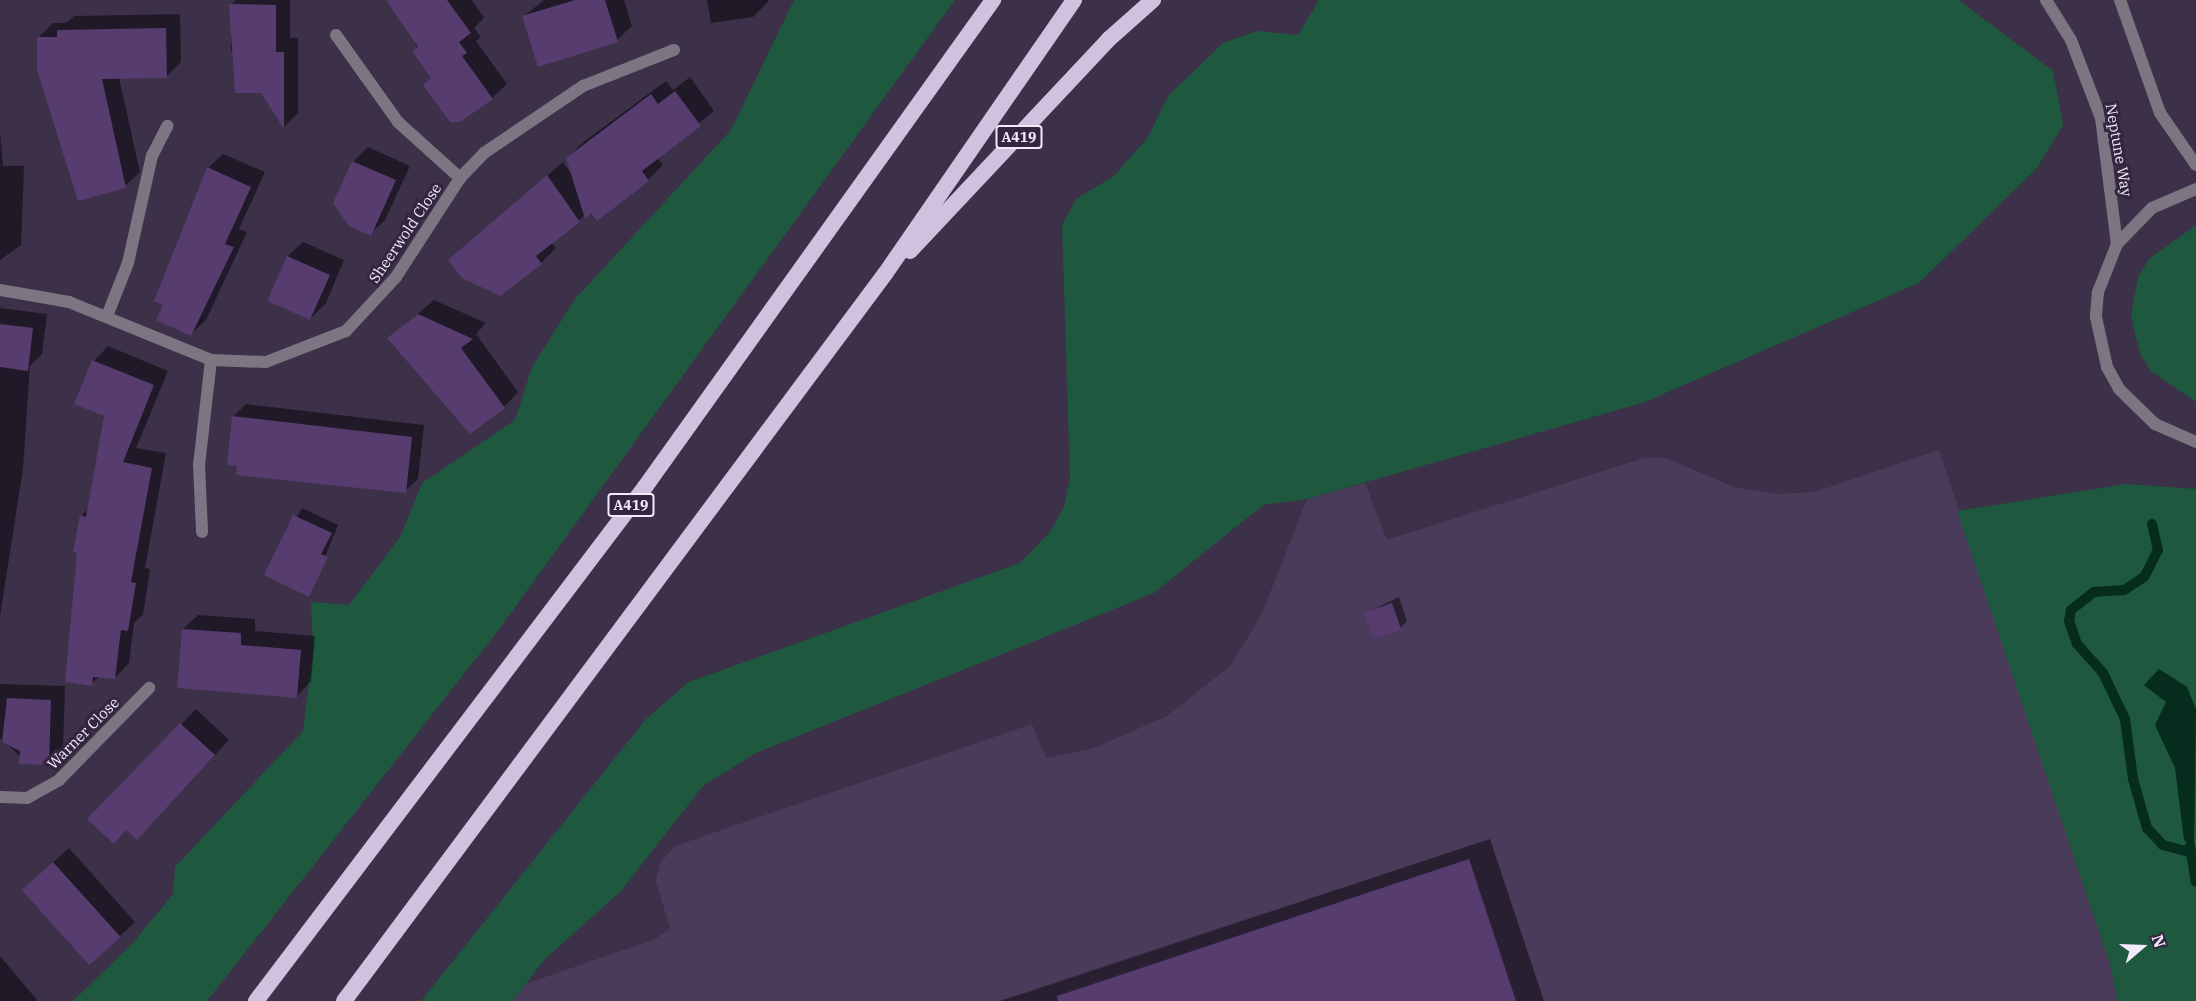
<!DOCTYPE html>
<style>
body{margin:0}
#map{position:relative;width:2196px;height:1001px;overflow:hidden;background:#3d3049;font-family:"IBM Plex Serif",serif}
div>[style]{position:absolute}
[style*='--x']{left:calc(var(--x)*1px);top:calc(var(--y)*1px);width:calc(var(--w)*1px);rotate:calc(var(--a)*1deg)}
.built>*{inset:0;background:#4b3b5a}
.green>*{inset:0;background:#1e583e}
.water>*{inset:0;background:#052c1c}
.shadow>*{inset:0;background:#0007}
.stream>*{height:10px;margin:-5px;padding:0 5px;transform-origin:5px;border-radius:5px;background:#052c1c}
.building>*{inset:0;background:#573c6f;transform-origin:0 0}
.minor>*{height:12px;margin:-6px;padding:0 6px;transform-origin:6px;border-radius:6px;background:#7c7683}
.trunk>*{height:16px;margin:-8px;padding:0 8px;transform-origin:8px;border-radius:8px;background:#d0c1de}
span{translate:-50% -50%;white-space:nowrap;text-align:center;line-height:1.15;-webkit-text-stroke:6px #33263e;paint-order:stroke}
.shield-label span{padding:2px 4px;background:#33263e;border:2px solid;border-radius:4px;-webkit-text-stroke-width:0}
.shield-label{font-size:14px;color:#f2eafb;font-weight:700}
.street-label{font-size:15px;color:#f2eafb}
.north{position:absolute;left:2112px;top:917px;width:60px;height:60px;-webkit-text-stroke:4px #33263e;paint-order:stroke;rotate:71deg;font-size:16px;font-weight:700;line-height:24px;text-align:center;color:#f2eafb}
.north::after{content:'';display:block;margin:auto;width:21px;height:27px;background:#f2eafb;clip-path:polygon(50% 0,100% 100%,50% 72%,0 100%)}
</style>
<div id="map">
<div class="built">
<div style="clip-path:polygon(1939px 450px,2110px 964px,2117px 1001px,513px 1001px,525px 984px,656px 939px,670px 928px,656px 881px,660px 863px,675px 846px,1032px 724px,1046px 758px,1094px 748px,1167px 716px,1230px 666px,1261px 616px,1307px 499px,1365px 483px,1387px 540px,1644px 458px,1666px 458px,1734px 487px,1777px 494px,1815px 492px)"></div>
</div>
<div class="green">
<div style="clip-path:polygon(794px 0,955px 0,500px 628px,207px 1001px,73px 1001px,133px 943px,173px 894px,175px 867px,303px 731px,313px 650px,311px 602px,349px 605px,400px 537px,422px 483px,515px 420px,532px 367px,575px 299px,731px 130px)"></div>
<div style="clip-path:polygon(1319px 0,1958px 0,2053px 71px,2063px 125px,2037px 168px,1919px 283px,1645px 402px,1307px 499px,1263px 505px,1154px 593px,756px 753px,703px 786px,621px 891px,544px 960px,513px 1001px,421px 1001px,646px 719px,689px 682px,1020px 563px,1050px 532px,1064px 507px,1070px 478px,1062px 225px,1076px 199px,1114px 176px,1148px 137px,1168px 96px,1223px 43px,1257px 31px,1298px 35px)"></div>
<div style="clip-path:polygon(2196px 225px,2196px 402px,2151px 371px,2140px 354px,2131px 316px,2138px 277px,2149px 259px)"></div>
<div style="clip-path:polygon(2126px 484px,2196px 489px,2196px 1001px,2117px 1001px,2110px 964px,1957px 511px)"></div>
</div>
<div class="water">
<div style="clip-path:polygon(2159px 669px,2187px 687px,2196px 709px,2194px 848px,2184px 840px,2175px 768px,2155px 725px,2166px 702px,2144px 685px)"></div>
</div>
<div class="shadow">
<div style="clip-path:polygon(236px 0,290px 0,290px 38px,298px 38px,298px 113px,284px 127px,236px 51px,231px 51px,231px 5px)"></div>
<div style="clip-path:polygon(392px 0,472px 0,484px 18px,474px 28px,481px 37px,476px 41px,507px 84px,492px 98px,433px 77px)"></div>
<div style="clip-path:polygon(624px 0,632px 26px,617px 40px,524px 16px,544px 0)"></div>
<div style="clip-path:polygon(707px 0,768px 0,768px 2px,753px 17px,711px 23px)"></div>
<div style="clip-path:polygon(180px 14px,181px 62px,166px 77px,119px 78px,140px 172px,125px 186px,38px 38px,53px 23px,66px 23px,74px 16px)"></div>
<div style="clip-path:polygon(690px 77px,714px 111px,657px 157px,663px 165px,648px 180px,597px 218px,592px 211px,585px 215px,551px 242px,556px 248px,541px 263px,500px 294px,450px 260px,563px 162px,572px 175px,568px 158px,582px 143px,666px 81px,673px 90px)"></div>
<div style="clip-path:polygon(0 131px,3px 166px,24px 166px,21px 245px,0 260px)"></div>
<div style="clip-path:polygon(368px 147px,410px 166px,385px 220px,370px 234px,353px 162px)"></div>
<div style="clip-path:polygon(223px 154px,265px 172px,239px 229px,247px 232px,206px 320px,191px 334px,165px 304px,208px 168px)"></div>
<div style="clip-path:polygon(303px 242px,344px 260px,326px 303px,311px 318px,288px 256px)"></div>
<div style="clip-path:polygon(434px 300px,486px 323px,476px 334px,518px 392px,504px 407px,389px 338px)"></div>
<div style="clip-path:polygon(0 308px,47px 314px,42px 354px,30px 366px,23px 469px,0 616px)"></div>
<div style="clip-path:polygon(108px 346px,168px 371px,136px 448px,166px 453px,145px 568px,150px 569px,143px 614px,134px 623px,129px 663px,115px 678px,100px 676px,91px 684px,81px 516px,89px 508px,106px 416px,76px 403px,94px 361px)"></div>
<div style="clip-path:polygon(246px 404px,424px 425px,418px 479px,405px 491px,233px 417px)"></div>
<div style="clip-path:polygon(302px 508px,338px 525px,309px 595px,266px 574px)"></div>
<div style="clip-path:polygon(1399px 597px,1407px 621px,1400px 628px,1366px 613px)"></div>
<div style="clip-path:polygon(198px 615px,255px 619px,255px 631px,315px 636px,311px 681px,297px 696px,183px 629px)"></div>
<div style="clip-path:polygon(0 684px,65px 686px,63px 749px,48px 764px,21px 757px,0 738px)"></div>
<div style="clip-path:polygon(196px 709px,229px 740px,151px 824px,127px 829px,89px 819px)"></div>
<div style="clip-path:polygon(1490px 839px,1544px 1001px,1000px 1001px)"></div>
<div style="clip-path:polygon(69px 848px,135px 922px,90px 964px,38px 876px)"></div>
<div style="clip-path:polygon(0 956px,38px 1001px,0 1001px)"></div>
</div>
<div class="stream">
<div style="--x:2152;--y:524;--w:27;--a:77"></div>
<div style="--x:2158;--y:550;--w:30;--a:117"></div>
<div style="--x:2144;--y:577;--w:24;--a:147"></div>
<div style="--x:2124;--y:590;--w:30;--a:176"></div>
<div style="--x:2094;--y:592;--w:29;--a:142"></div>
<div style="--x:2071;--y:610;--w:11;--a:100"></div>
<div style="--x:2069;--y:621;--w:24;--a:71"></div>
<div style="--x:2077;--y:644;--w:39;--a:48"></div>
<div style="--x:2103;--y:673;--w:51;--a:64.4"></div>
<div style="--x:2125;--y:719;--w:61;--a:82.4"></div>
<div style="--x:2133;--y:779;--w:51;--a:74.1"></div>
<div style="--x:2147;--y:828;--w:23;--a:47"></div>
<div style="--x:2163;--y:845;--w:27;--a:15"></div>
<div style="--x:2190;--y:846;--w:36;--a:81"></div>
</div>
<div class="building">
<div style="clip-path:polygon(386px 0,447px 0,471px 33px,459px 42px,467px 53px,462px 56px,493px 99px,460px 122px,450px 122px,423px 85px,431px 78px,412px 51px,418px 47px)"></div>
<div style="clip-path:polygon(575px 0,605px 0,618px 42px,538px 67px,522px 16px)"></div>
<div style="clip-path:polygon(229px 4px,276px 5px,276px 52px,284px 52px,284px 129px,261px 93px,235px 93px)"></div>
<div style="clip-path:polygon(166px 28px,167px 78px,102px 79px,126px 188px,78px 201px,37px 70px,37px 37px,57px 37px,57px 30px)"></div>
<div style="clip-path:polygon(675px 91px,701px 126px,642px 171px,649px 181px,597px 221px,591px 213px,585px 219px,566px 158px,651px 94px,658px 104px)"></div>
<div style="clip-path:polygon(352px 161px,396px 180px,371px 236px,349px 226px,333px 203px)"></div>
<div style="clip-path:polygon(207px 167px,251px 187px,225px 244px,234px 247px,191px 336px,156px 320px,163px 305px,154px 301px)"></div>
<div style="clip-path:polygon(547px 175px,580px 222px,536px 256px,542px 264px,500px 296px,462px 278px,448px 260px)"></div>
<div style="left:287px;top:256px;width:47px;height:49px;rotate:24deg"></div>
<div style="clip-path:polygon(418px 314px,473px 339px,461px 348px,505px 408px,470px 434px,387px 338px)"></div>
<div style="clip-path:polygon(0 324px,33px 328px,28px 371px,0 367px)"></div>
<div style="clip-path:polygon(92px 360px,154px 385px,123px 462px,152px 468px,131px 582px,136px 583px,128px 631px,121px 630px,115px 679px,93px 677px,92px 686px,65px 682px,77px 553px,73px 552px,80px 515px,86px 517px,104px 416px,74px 404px)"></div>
<div style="clip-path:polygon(232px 416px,412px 437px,406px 493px,236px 475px,237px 466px,227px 465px)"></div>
<div style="clip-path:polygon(293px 515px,332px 533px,321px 554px,328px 557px,309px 597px,264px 575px)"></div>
<div style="left:1392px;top:603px;width:28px;height:29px;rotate:71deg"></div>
<div style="clip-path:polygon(182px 629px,241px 633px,241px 645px,301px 650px,297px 698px,177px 688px)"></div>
<div style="clip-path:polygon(7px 698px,51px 700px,49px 765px,19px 764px,20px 751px,2px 742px)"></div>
<div style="clip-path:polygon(180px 723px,215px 755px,137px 840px,126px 830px,114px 844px,87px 819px)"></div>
<div style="clip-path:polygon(1469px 859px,1516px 1001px,1058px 1001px,1057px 996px)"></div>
<div style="left:53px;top:862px;width:101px;height:42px;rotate:48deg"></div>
</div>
<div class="minor">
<div style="--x:2046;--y:0;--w:47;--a:58"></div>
<div style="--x:2071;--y:40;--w:84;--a:69"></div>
<div style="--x:2101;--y:118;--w:127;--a:82.8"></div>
<div style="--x:2120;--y:0;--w:120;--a:70.5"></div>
<div style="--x:2160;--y:113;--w:63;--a:55.3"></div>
<div style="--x:336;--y:35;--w:107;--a:54.5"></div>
<div style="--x:398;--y:122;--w:84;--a:42.1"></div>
<div style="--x:2196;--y:189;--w:48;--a:156.6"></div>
<div style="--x:2152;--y:208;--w:50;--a:134.2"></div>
<div style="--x:2117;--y:244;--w:52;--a:111.6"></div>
<div style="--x:2098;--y:292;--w:25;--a:95"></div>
<div style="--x:2096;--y:317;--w:51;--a:77.6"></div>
<div style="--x:2107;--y:367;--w:25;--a:61"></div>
<div style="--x:2119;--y:389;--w:50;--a:44.2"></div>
<div style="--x:2155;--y:424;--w:45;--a:23.7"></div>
<div style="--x:0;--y:290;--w:70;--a:9.9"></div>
<div style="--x:69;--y:302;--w:153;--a:22.2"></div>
<div style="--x:211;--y:360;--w:106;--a:96.5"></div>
<div style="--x:199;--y:465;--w:67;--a:87.4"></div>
<div style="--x:107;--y:316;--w:57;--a:-68.4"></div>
<div style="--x:128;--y:263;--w:110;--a:-77.4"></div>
<div style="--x:152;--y:156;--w:34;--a:-63"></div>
<div style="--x:211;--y:360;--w:55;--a:2.1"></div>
<div style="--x:266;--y:362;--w:86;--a:-21.2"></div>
<div style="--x:346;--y:331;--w:74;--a:-47.2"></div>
<div style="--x:396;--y:277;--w:118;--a:-57.1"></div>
<div style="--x:460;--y:178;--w:35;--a:-46"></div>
<div style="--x:484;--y:153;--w:120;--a:-34.1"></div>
<div style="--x:583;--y:86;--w:98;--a:-21.6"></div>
<div style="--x:0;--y:797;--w:27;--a:2"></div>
<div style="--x:27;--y:798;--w:37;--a:-29"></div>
<div style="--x:59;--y:780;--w:129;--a:-45.6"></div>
</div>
<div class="trunk">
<div style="--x:910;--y:251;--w:291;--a:-46.8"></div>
<div style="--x:1109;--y:39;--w:59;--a:-41.6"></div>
<div style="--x:256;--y:1001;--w:645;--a:-52.88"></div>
<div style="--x:645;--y:487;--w:599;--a:-54.45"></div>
<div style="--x:344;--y:1001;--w:906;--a:-53.35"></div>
<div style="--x:885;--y:274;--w:333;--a:-55.4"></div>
</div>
<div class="shield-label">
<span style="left:1019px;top:137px">A419</span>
<span style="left:631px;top:505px">A419</span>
</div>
<div class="street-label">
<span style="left:2119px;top:150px;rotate:80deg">Neptune Way</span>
<span style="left:405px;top:233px;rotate:-56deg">Sheerwold Close</span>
<span style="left:83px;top:733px;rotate:-45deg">Warner Close</span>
</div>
<div class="north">N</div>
</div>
